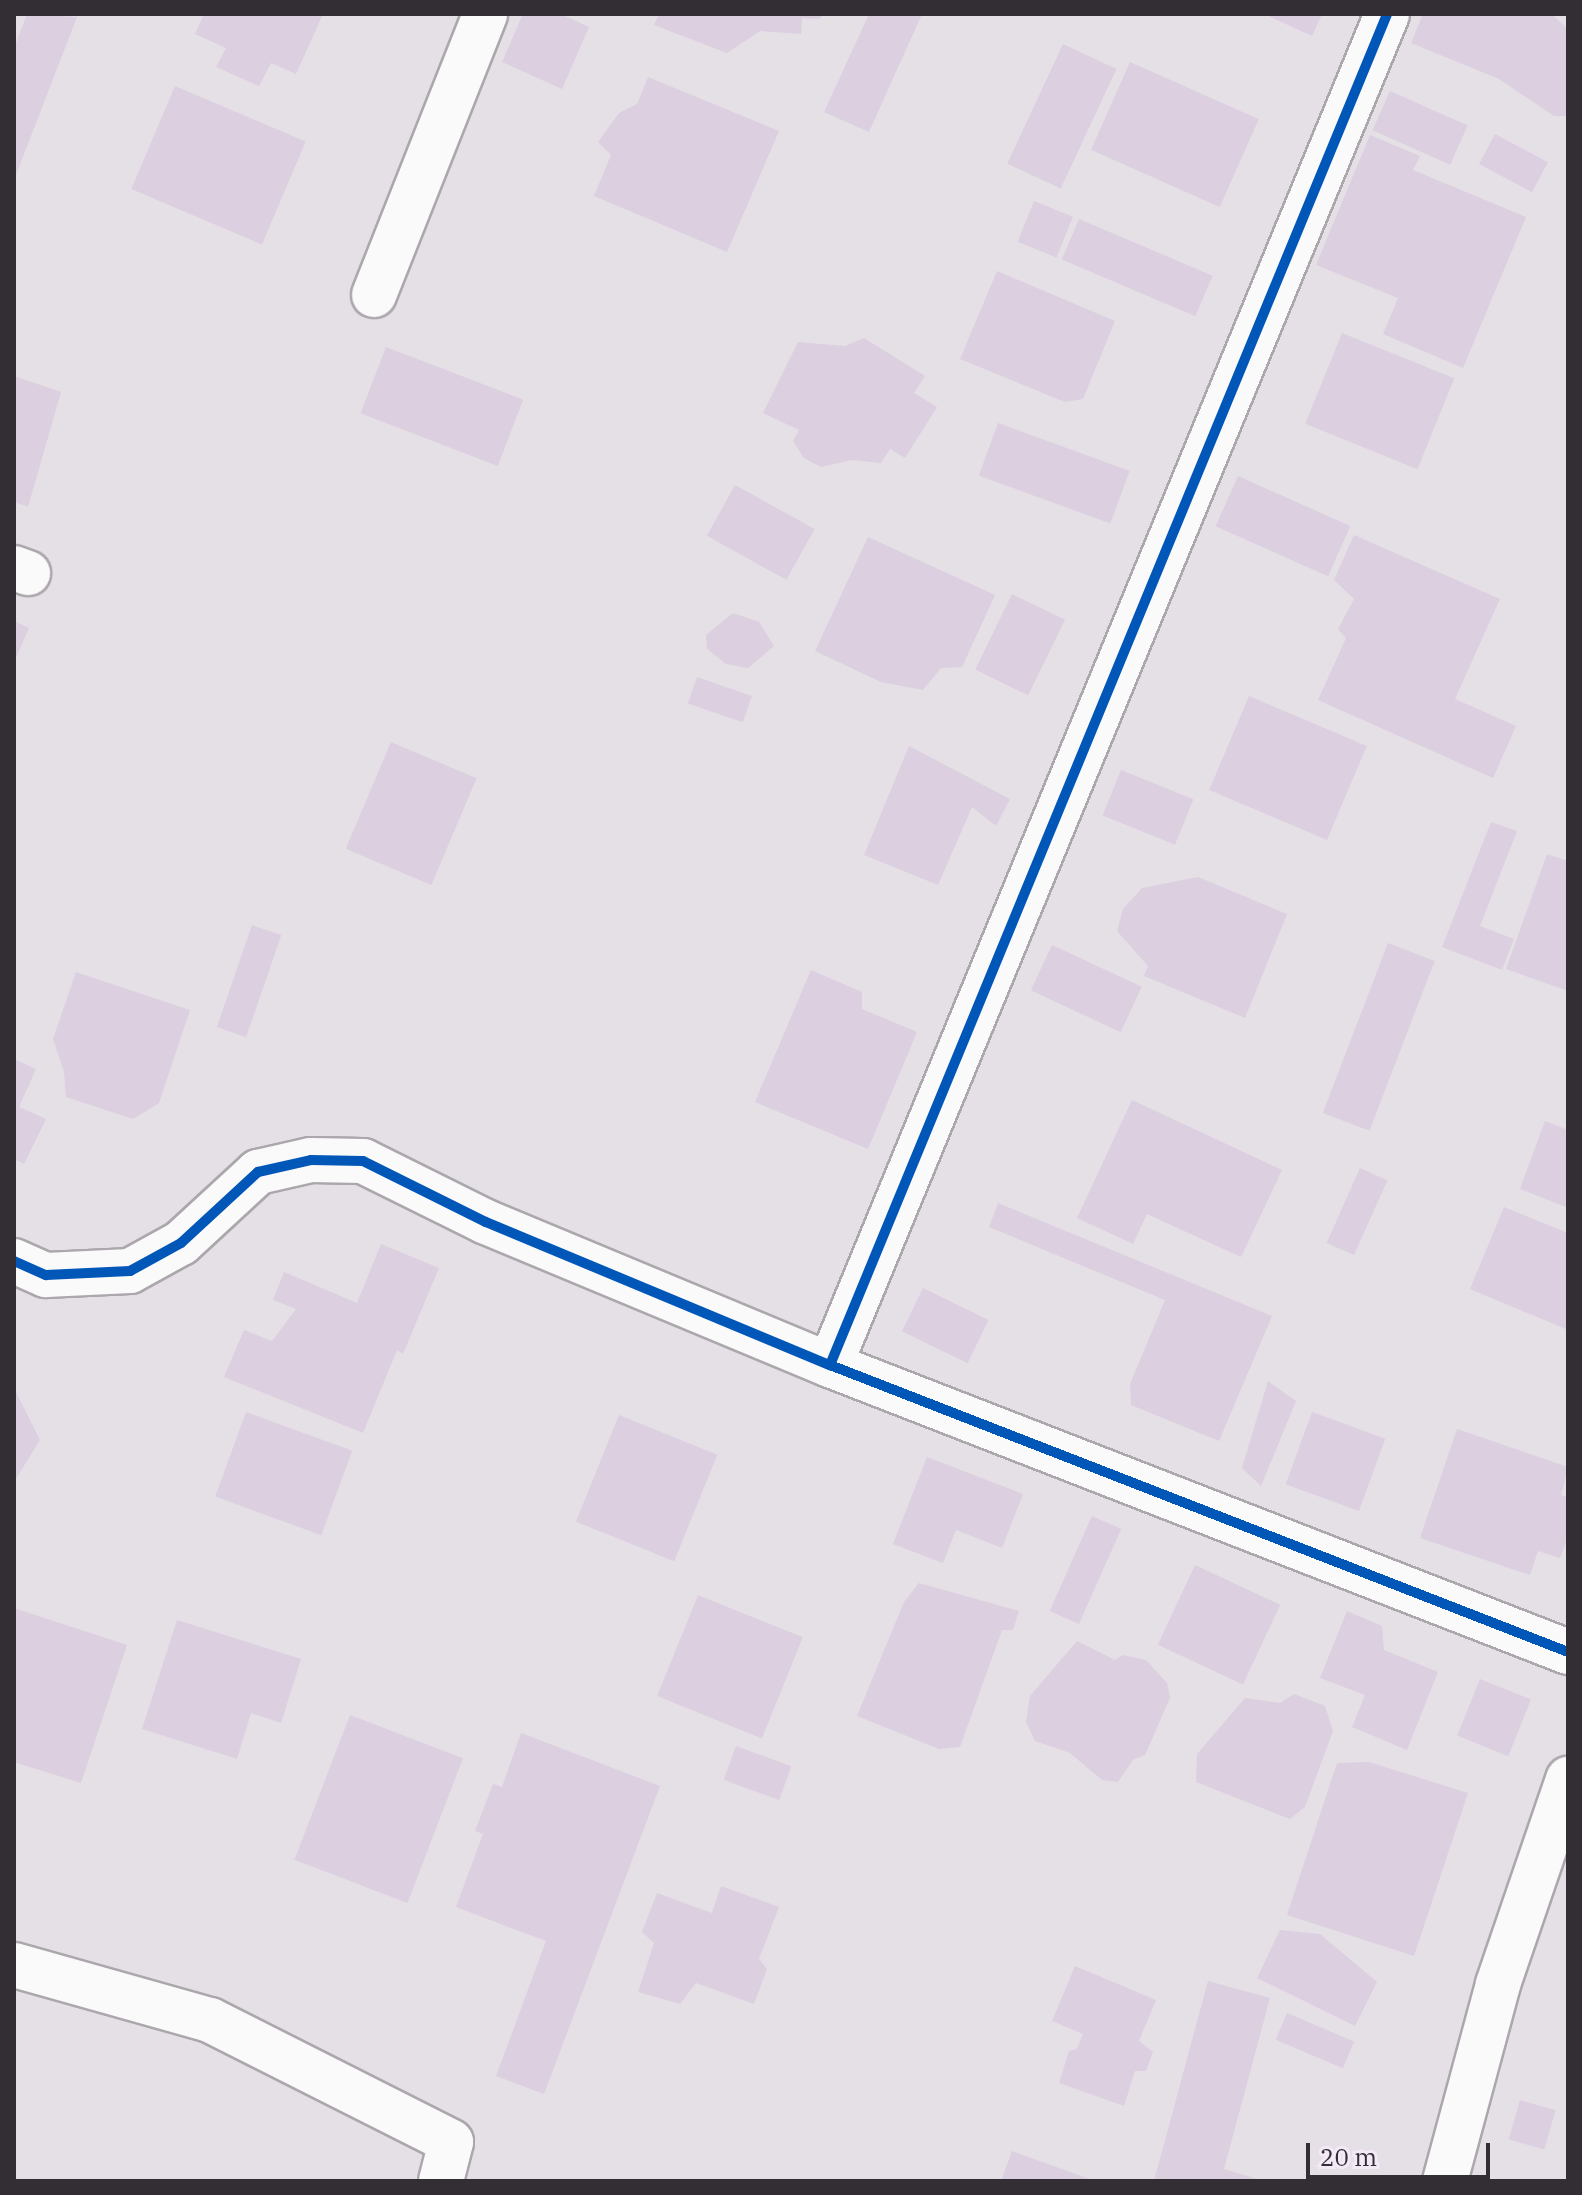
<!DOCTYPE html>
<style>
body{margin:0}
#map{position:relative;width:1582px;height:2195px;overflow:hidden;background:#e5e0e6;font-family:"IBM Plex Serif",serif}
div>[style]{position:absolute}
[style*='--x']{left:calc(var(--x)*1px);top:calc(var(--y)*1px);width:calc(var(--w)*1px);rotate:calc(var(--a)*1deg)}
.building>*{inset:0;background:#dbcfe0;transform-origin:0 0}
.roads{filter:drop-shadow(2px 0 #aba7ac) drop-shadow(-2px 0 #aba7ac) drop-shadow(0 2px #aba7ac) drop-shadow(0 -2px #aba7ac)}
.minor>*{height:44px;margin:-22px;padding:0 22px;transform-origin:22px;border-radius:22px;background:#fbfafb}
.cycleway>*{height:10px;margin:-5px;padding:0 5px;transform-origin:5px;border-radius:5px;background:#0057b8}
span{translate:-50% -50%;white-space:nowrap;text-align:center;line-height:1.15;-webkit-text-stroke:6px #f3e9f7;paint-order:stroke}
.frame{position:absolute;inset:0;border:16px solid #322e34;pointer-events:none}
.scale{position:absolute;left:1306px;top:2143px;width:184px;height:36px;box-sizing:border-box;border:4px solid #322e34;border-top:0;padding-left:10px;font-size:24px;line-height:28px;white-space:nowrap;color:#322e34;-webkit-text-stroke:6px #f3e9f7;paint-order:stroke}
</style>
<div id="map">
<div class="building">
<div style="clip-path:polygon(27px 14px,77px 17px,14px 180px,14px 48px)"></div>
<div style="clip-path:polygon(204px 14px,323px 14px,296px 74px,271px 63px,259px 86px,216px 67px,226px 48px,195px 34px)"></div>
<div style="clip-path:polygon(523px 14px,561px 14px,589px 27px,562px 89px,502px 62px)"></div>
<div style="clip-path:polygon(659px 14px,824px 14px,819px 19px,802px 18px,801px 34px,760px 31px,727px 53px,654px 25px)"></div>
<div style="clip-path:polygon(869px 14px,922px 14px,869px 132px,824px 112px)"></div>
<div style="clip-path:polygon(1264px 14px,1322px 14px,1312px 36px)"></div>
<div style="clip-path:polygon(1423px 14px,1552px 14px,1568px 30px,1568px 116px,1554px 116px,1499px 79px,1411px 43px)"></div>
<div style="left:1063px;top:44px;width:59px;height:132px;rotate:25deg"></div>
<div style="left:1130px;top:62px;width:141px;height:96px;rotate:24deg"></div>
<div style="clip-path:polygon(648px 77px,779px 131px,727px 252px,594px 196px,611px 155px,598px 142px,619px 113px,637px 104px)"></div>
<div style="left:175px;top:86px;width:142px;height:112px;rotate:23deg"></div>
<div style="left:1390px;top:91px;width:85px;height:43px;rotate:24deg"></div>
<div style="left:1495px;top:134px;width:60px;height:34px;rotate:28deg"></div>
<div style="clip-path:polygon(1370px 135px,1420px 156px,1413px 170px,1526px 217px,1463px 368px,1383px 334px,1398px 298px,1316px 265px)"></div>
<div style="left:1034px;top:201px;width:42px;height:44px;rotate:22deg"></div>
<div style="left:1079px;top:219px;width:145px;height:44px;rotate:23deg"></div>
<div style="clip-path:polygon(997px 271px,1115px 321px,1083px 399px,1065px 402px,960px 359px)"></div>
<div style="left:1342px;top:333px;width:121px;height:98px;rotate:22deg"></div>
<div style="clip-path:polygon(864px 338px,925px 376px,914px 393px,937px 407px,905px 458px,890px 449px,881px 463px,852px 460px,821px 467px,804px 458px,793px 441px,799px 430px,763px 413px,798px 342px,845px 346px)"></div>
<div style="left:386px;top:347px;width:147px;height:71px;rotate:21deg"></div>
<div style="clip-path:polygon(14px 376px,61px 392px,28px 507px,14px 502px)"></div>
<div style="left:998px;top:423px;width:140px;height:56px;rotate:20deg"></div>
<div style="left:1238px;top:476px;width:123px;height:55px;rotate:24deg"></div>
<div style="left:735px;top:485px;width:91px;height:58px;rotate:29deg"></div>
<div style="clip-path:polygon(1354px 535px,1500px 599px,1455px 699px,1516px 726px,1493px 778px,1318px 700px,1346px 638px,1338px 629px,1354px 599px,1334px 580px)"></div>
<div style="clip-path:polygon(868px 537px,995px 595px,962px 667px,941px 668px,923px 690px,881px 682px,815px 651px)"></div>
<div style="left:1012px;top:594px;width:59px;height:84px;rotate:26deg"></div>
<div style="clip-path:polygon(733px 613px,759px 622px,774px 646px,748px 668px,726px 664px,707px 649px,706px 635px)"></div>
<div style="clip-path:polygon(14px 621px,29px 628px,14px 662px)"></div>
<div style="left:697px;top:677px;width:58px;height:28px;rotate:19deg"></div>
<div style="left:1249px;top:696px;width:128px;height:102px;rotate:23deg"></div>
<div style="left:391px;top:742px;width:93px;height:116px;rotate:23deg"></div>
<div style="clip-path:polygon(909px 746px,1010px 799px,996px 826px,972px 807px,938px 885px,864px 855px)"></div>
<div style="left:1121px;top:770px;width:78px;height:49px;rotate:22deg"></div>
<div style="clip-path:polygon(1491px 822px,1517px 831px,1480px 926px,1514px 939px,1502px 970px,1442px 947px)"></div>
<div style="clip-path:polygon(1547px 854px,1568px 861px,1568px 991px,1506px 969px)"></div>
<div style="clip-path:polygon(1198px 877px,1287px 914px,1245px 1018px,1144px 976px,1148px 966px,1117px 931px,1123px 909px,1142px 888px)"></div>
<div style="left:252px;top:925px;width:31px;height:108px;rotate:19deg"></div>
<div style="left:1388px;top:943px;width:50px;height:182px;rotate:21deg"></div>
<div style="left:1052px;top:945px;width:99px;height:50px;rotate:25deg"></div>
<div style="clip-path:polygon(811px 970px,862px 992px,862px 1009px,917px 1032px,868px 1149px,755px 1102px)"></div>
<div style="clip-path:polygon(76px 972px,190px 1010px,159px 1103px,133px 1119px,66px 1097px,64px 1072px,53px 1039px)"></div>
<div style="clip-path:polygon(14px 1059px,36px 1069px,19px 1107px,46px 1119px,24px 1164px,14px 1159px)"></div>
<div style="clip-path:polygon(1132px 1100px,1282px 1170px,1241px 1257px,1147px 1214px,1133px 1244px,1077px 1218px)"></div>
<div style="clip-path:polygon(1545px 1121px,1568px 1130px,1568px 1208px,1520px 1189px)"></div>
<div style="left:1360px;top:1168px;width:30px;height:82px;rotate:24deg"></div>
<div style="clip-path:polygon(998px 1203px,1272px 1316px,1219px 1441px,1131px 1405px,1130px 1384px,1165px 1300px,989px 1227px)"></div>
<div style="clip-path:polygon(1504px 1207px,1568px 1233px,1568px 1330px,1470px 1289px)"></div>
<div style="clip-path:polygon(381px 1244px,439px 1268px,403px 1354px,397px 1350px,363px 1433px,224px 1377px,244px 1330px,272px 1341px,296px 1309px,273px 1300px,284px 1272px,357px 1303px)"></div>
<div style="left:923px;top:1288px;width:73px;height:48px;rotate:26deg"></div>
<div style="clip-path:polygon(1268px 1381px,1296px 1401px,1261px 1486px,1242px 1468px)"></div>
<div style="clip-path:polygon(14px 1388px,40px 1440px,14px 1482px)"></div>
<div style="left:246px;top:1412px;width:113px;height:90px;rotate:20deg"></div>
<div style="left:1312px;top:1412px;width:78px;height:77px;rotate:20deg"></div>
<div style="left:619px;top:1415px;width:106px;height:115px;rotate:22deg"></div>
<div style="clip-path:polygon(1457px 1429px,1568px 1467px,1561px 1495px,1568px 1497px,1568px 1536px,1560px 1558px,1538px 1551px,1530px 1575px,1420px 1538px)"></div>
<div style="clip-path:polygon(927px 1457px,1023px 1494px,1002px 1548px,956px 1530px,943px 1563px,893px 1544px)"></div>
<div style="left:1092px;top:1516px;width:32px;height:104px;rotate:24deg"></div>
<div style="left:1195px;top:1565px;width:94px;height:88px;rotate:25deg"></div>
<div style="clip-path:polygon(919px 1583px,1019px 1611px,1013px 1630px,1002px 1630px,960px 1747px,939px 1749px,857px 1716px,904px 1602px)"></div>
<div style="left:698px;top:1595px;width:113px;height:109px;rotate:22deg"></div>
<div style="clip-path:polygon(14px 1608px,127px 1645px,81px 1783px,14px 1762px)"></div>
<div style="clip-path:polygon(1347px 1611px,1382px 1626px,1384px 1650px,1438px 1672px,1407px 1750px,1352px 1727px,1365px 1695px,1320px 1678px)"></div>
<div style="clip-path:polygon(177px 1620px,301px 1659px,281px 1723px,251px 1713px,237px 1759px,142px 1729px)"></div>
<div style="clip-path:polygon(1077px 1641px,1115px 1660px,1123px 1655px,1146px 1660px,1167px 1683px,1170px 1698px,1145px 1755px,1133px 1760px,1118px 1782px,1102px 1780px,1070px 1753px,1035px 1741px,1026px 1722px,1030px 1696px)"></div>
<div style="left:1480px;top:1679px;width:55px;height:61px;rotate:22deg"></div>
<div style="clip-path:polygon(1294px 1694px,1325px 1706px,1333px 1731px,1305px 1807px,1290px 1819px,1196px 1782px,1197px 1754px,1245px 1698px,1280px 1703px)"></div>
<div style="left:350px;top:1715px;width:121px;height:155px;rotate:21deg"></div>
<div style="clip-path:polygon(521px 1733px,660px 1786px,544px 2094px,496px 2076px,546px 1941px,456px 1907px,483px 1834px,475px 1831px,493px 1784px,502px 1787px)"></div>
<div style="left:736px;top:1746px;width:59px;height:36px;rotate:20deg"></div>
<div style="clip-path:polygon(1369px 1762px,1468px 1793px,1414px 1956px,1287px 1915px,1337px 1763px)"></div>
<div style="clip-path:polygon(721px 1886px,779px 1907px,759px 1959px,767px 1969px,754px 2004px,696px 1983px,680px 2004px,638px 1992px,654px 1943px,642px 1932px,657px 1893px,712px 1913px)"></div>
<div style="clip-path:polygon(1280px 1930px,1320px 1934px,1377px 1982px,1355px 2026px,1257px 1978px)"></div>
<div style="clip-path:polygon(1075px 1966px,1156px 2000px,1139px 2041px,1153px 2052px,1146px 2071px,1135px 2071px,1124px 2106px,1059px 2083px,1069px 2051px,1077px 2049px,1083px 2034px,1052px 2021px)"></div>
<div style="clip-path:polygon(1208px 1981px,1270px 1998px,1224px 2169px,1264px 2181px,1154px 2181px)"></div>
<div style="left:1287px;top:2013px;width:73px;height:29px;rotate:23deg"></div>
<div style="left:1520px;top:2100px;width:37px;height:41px;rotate:16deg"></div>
<div style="clip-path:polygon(1012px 2151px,1095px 2181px,1001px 2181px)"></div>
</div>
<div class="roads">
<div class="minor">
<div style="--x:374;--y:295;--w:302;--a:-68.4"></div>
<div style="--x:14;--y:568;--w:15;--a:20"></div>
<div style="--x:14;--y:1261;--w:35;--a:24"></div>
<div style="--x:46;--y:1275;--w:84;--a:-2.7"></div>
<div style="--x:130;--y:1271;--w:58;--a:-28.8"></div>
<div style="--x:181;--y:1243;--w:105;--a:-42.7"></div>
<div style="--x:258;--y:1172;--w:54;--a:-12.8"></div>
<div style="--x:311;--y:1160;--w:52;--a:1.1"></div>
<div style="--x:363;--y:1161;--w:137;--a:26.4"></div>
<div style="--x:486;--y:1222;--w:373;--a:22.6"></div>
<div style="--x:830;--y:1365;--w:792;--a:21.25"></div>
<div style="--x:830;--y:1365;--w:1461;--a:-67.59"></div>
<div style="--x:14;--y:1965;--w:204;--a:15.7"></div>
<div style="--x:210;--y:2020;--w:270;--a:26.8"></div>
<div style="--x:451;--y:2142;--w:40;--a:104.4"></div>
<div style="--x:1445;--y:2181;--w:204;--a:-74.9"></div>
<div style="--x:1498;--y:1984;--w:217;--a:-71.1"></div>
</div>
</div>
<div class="cycleway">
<div style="--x:14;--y:1261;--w:35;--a:24"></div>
<div style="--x:46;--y:1275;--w:84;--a:-2.7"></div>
<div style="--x:130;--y:1271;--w:58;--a:-28.8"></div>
<div style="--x:181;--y:1243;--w:105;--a:-42.7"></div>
<div style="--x:258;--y:1172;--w:54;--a:-12.8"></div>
<div style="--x:311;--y:1160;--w:52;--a:1.1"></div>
<div style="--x:363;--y:1161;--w:137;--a:26.4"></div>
<div style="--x:486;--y:1222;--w:373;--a:22.6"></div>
<div style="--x:830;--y:1365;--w:792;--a:21.25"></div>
<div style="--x:830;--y:1365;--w:1461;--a:-67.59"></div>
</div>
<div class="frame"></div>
<div class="scale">20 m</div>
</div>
